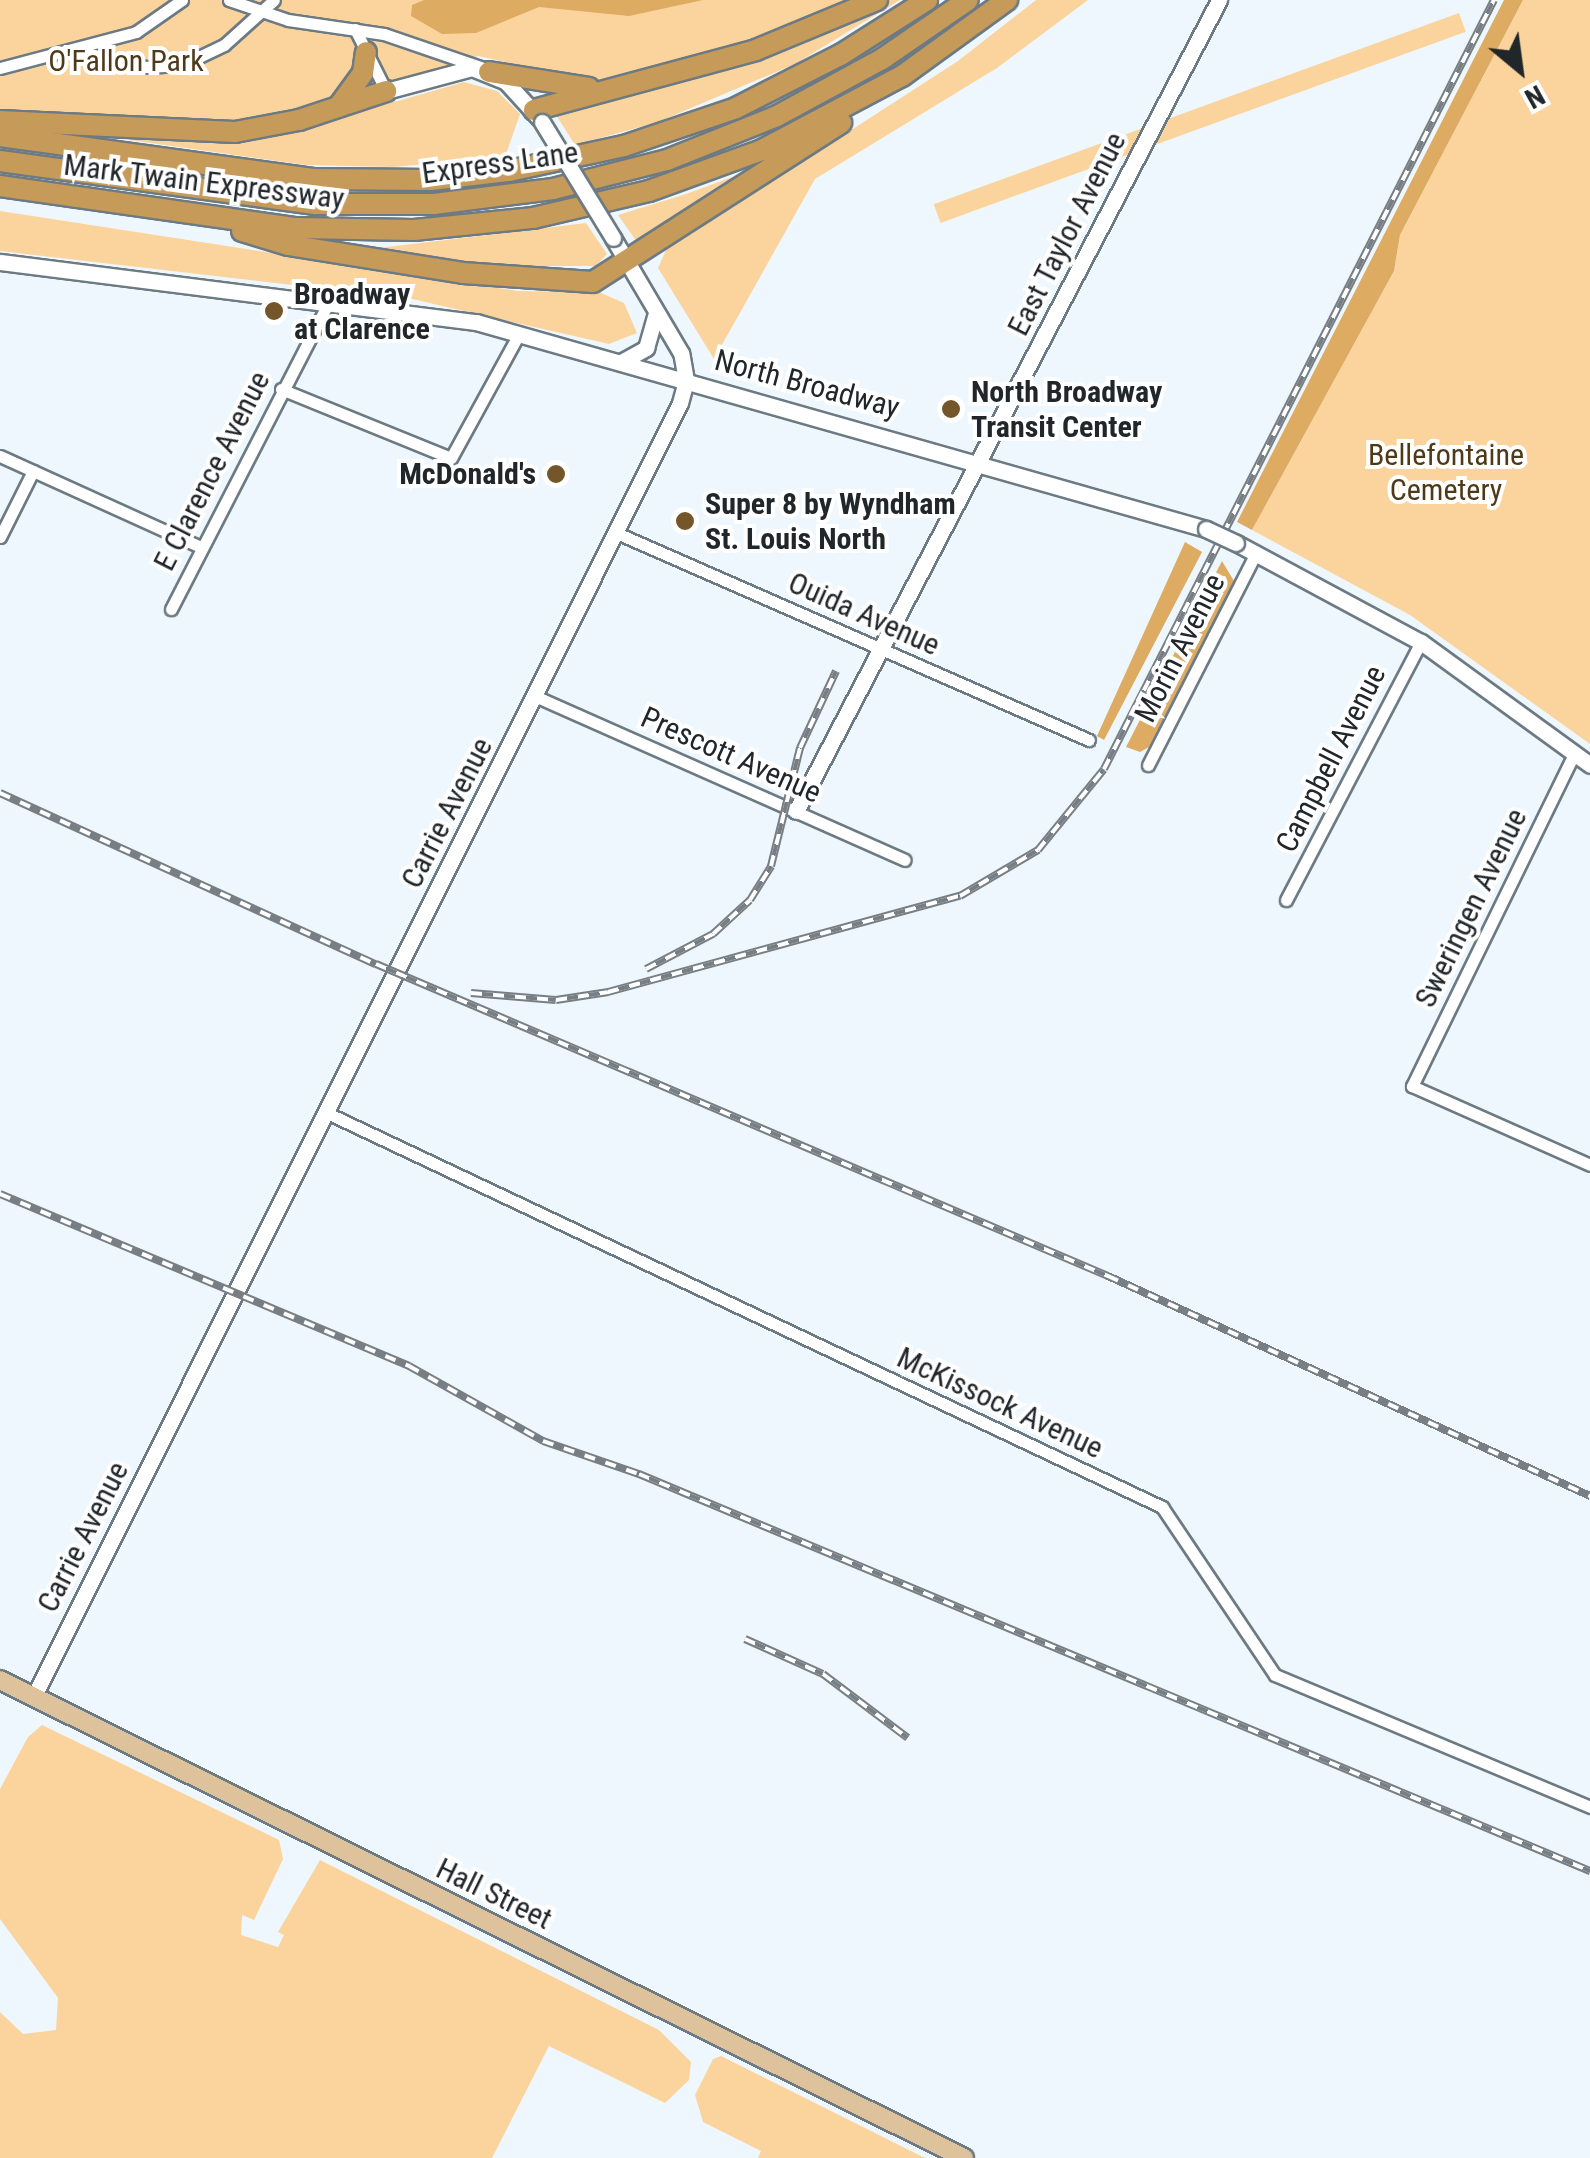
<!DOCTYPE html>
<style>
body{margin:0}
#map{position:relative;width:1590px;height:2158px;overflow:hidden;background:#eef7fd;font-family:"Roboto Condensed",sans-serif}
div>[style]{position:absolute}
[style*='--x']{left:calc(var(--x)*1px);top:calc(var(--y)*1px);width:calc(var(--w)*1px);rotate:calc(var(--a)*1deg)}
.green>*{inset:0;background:#fbd49d;transform-origin:0 0}
.forest>*{inset:0;background:#ddab62}
.roads{filter:drop-shadow(2px 0 #6c7a83) drop-shadow(-2px 0 #6c7a83) drop-shadow(0 2px #6c7a83) drop-shadow(0 -2px #6c7a83)}
.street>*{height:11px;margin:-5.5px;padding:0 5.5px;transform-origin:5.5px;border-radius:5.5px;background:#fff}
.secondary>*{height:15px;margin:-7.5px;padding:0 7.5px;transform-origin:7.5px;border-radius:7.5px;background:#fff}
.primary>*{height:18px;margin:-9px;padding:0 9px;transform-origin:9px;border-radius:9px;background:#ddc29b}
.highway>*{height:20px;margin:-10px;padding:0 10px;transform-origin:10px;border-radius:10px;background:#c69a59}
.rail>*{height:8px;margin-top:-4px;transform-origin:0;background:repeating-linear-gradient(90deg,#fff 0 11px,#787f84 0 22px);box-sizing:border-box;border-block:2px solid #787f84}
.bridges{filter:drop-shadow(2px 0 #6c7a83) drop-shadow(-2px 0 #6c7a83) drop-shadow(0 2px #6c7a83) drop-shadow(0 -2px #6c7a83)}
.secondary-bridge>*{height:15px;margin:-7.5px;padding:0 7.5px;transform-origin:7.5px;border-radius:7.5px;background:#fff}
.dots>*{width:28px;height:28px;translate:-50% -50%;box-sizing:border-box;border:5px solid #fff;border-radius:50%}
span{translate:-50% -50%;white-space:nowrap;text-align:center;line-height:1.15;-webkit-text-stroke:8px #fff;paint-order:stroke}
.park-label{font-size:30px;color:#4e3919}
.street-label{font-size:30px;color:#20262a}
.poi-label{font-size:30px;color:#20262a;font-weight:700}
.left{translate:0 -50%;text-align:left}
.right{translate:-100% -50%;text-align:right}
.north{position:absolute;left:1470px;top:20px;width:100px;height:100px;-webkit-text-stroke:8px #fff;paint-order:stroke;rotate:151deg;font-size:28px;font-weight:700;line-height:40px;text-align:center;color:#20262a}
.north::after{content:'';display:block;margin:auto;width:35px;height:45px;background:#20262a;clip-path:polygon(50% 0,100% 100%,50% 72%,0 100%)}
</style>
<div id="map">
<div class="green">
<div style="clip-path:polygon(0 0,865px 0,799px 30px,602px 83px,478px 56px,311px 108px,209px 126px,0 113px)"></div>
<div style="clip-path:polygon(886px 0,900px 0,795px 64px,658px 122px,575px 145px,556px 115px)"></div>
<div style="clip-path:polygon(1036px 0,1088px 0,997px 68px,815px 179px,714px 359px,658px 268px,666px 250px,958px 61px)"></div>
<div style="clip-path:polygon(1523px 0,1590px 0,1590px 744px,1410px 615px,1252px 530px,1394px 271px,1400px 235px)"></div>
<div style="left:1459px;top:13px;width:20px;height:559px;rotate:70deg"></div>
<div style="clip-path:polygon(464px 82px,497px 91px,520px 114px,505px 157px,393px 167px,306px 165px,59px 130px,155px 138px,398px 101px)"></div>
<div style="clip-path:polygon(781px 159px,639px 245px,618px 215px,686px 194px)"></div>
<div style="clip-path:polygon(0 211px,518px 291px,599px 292px,624px 303px,637px 333px,609px 344px,412px 299px,0 251px)"></div>
<div style="clip-path:polygon(586px 223px,607px 254px,596px 266px,467px 266px,362px 250px)"></div>
<div style="clip-path:polygon(42px 1725px,279px 1840px,283px 1859px,254px 1920px,242px 1915px,241px 1935px,278px 1947px,284px 1935px,278px 1932px,320px 1860px,659px 2030px,691px 2062px,689px 2080px,665px 2103px,549px 2046px,492px 2158px,0 2158px,0 2012px,23px 2034px,56px 2030px,58px 1998px,0 1919px,0 1789px,28px 1737px)"></div>
<div style="clip-path:polygon(721px 2056px,925px 2158px,758px 2158px,761px 2151px,703px 2122px,695px 2095px,713px 2059px)"></div>
</div>
<div class="forest">
<div style="clip-path:polygon(424px 0,703px 0,629px 16px,539px 7px,476px 33px,442px 34px,411px 16px,412px 5px)"></div>
<div style="clip-path:polygon(1504px 0,1523px 0,1400px 235px,1394px 271px,1252px 530px,1237px 522px)"></div>
<div style="clip-path:polygon(1185px 542px,1202px 552px,1104px 740px,1097px 736px)"></div>
<div style="clip-path:polygon(1222px 561px,1234px 581px,1149px 747px,1140px 752px,1126px 747px)"></div>
</div>
<div class="roads">
<div class="street">
<div style="--x:229;--y:0;--w:62;--a:18.7"></div>
<div style="--x:288;--y:20;--w:97;--a:8.3"></div>
<div style="--x:384;--y:34;--w:108;--a:18.9"></div>
<div style="--x:355;--y:29;--w:69;--a:63.4"></div>
<div style="--x:73;--y:50;--w:75;--a:13.1"></div>
<div style="--x:146;--y:67;--w:36;--a:-3"></div>
<div style="--x:182;--y:65;--w:47;--a:-25.5"></div>
<div style="--x:224;--y:45;--w:67;--a:-42"></div>
<div style="--x:0;--y:68;--w:141;--a:-14.8"></div>
<div style="--x:136;--y:32;--w:56;--a:-34.8"></div>
<div style="--x:281;--y:389;--w:183;--a:22.1"></div>
<div style="--x:451;--y:458;--w:141;--a:-61.3"></div>
<div style="--x:0;--y:456;--w:221;--a:24.4"></div>
<div style="--x:619;--y:534;--w:513;--a:23.67"></div>
<div style="--x:0;--y:537;--w:74;--a:-63.4"></div>
<div style="--x:171;--y:609;--w:344;--a:-62.8"></div>
<div style="--x:537;--y:697;--w:402;--a:23.9"></div>
<div style="--x:1575;--y:752;--w:372;--a:116"></div>
<div style="--x:1412;--y:1086;--w:195;--a:23.9"></div>
<div style="--x:1148;--y:765;--w:238;--a:-63"></div>
<div style="--x:1286;--y:900;--w:291;--a:-62.4"></div>
<div style="--x:325;--y:1112;--w:926;--a:25.26"></div>
<div style="--x:1162;--y:1507;--w:202;--a:56.1"></div>
<div style="--x:1275;--y:1675;--w:342;--a:22.7"></div>
</div>
<div class="secondary">
<div style="--x:386;--y:91;--w:89;--a:-15"></div>
<div style="--x:472;--y:68;--w:37;--a:22"></div>
<div style="--x:506;--y:82;--w:49;--a:47.5"></div>
<div style="--x:0;--y:262;--w:480;--a:7.2"></div>
<div style="--x:476;--y:322;--w:759;--a:15.83"></div>
<div style="--x:621;--y:362;--w:29;--a:-29"></div>
<div style="--x:646;--y:348;--w:36;--a:-74"></div>
<div style="--x:1236;--y:543;--w:210;--a:28.2"></div>
<div style="--x:1421;--y:642;--w:209;--a:36"></div>
<div style="--x:796;--y:811;--w:915;--a:-62.45"></div>
<div style="--x:34;--y:1696;--w:1445;--a:-63.45"></div>
<div style="--x:680;--y:403;--w:24;--a:-75"></div>
<div style="--x:686;--y:380;--w:27;--a:-100"></div>
<div style="--x:681;--y:353;--w:134;--a:-120.6"></div>
</div>
<div class="primary">
<div style="--x:0;--y:1680;--w:1076;--a:26.37"></div>
</div>
<div class="highway">
<div style="--x:489;--y:72;--w:101;--a:9.1"></div>
<div style="--x:339;--y:106;--w:41;--a:-54"></div>
<div style="--x:363;--y:73;--w:21;--a:-82"></div>
<div style="--x:534;--y:110;--w:230;--a:-15.1"></div>
<div style="--x:756;--y:50;--w:131;--a:-22.5"></div>
<div style="--x:0;--y:121;--w:235;--a:2.7"></div>
<div style="--x:235;--y:132;--w:65;--a:-10.6"></div>
<div style="--x:299;--y:120;--w:92;--a:-18.4"></div>
<div style="--x:0;--y:136;--w:316;--a:7.8"></div>
<div style="--x:313;--y:179;--w:118;--a:0.5"></div>
<div style="--x:431;--y:180;--w:79;--a:-6.6"></div>
<div style="--x:509;--y:171;--w:118;--a:-12.3"></div>
<div style="--x:624;--y:146;--w:118;--a:-18.7"></div>
<div style="--x:736;--y:108;--w:119;--a:-27"></div>
<div style="--x:842;--y:54;--w:101;--a:-32.4"></div>
<div style="--x:0;--y:161;--w:318;--a:7.8"></div>
<div style="--x:315;--y:204;--w:119;--a:0"></div>
<div style="--x:434;--y:204;--w:120;--a:-7.2"></div>
<div style="--x:553;--y:189;--w:118;--a:-14.3"></div>
<div style="--x:667;--y:160;--w:118;--a:-21.8"></div>
<div style="--x:777;--y:116;--w:119;--a:-28.5"></div>
<div style="--x:882;--y:59;--w:104;--a:-34.5"></div>
<div style="--x:0;--y:186;--w:299;--a:8.1"></div>
<div style="--x:296;--y:228;--w:118;--a:1"></div>
<div style="--x:414;--y:230;--w:120;--a:-5.8"></div>
<div style="--x:533;--y:218;--w:119;--a:-13.1"></div>
<div style="--x:649;--y:191;--w:120;--a:-19.9"></div>
<div style="--x:762;--y:150;--w:158;--a:-27.9"></div>
<div style="--x:902;--y:76;--w:130;--a:-35.9"></div>
<div style="--x:242;--y:231;--w:48;--a:16.9"></div>
<div style="--x:288;--y:245;--w:177;--a:9.1"></div>
<div style="--x:463;--y:273;--w:130;--a:4"></div>
<div style="--x:593;--y:282;--w:295;--a:-32.7"></div>
</div>
</div>
<div class="rail">
<div style="--x:0;--y:793;--w:413;--a:24.5"></div>
<div style="--x:376;--y:964;--w:796;--a:23.09"></div>
<div style="--x:1108;--y:1276;--w:530;--a:24.53"></div>
<div style="--x:646;--y:969;--w:76;--a:-27.6"></div>
<div style="--x:713;--y:934;--w:50;--a:-42.6"></div>
<div style="--x:750;--y:900;--w:40;--a:-58"></div>
<div style="--x:771;--y:866;--w:122;--a:-76.2"></div>
<div style="--x:800;--y:748;--w:85;--a:-64.9"></div>
<div style="--x:471;--y:993;--w:85;--a:4.7"></div>
<div style="--x:556;--y:1000;--w:53;--a:-8.7"></div>
<div style="--x:608;--y:992;--w:365;--a:-15.3"></div>
<div style="--x:960;--y:896;--w:91;--a:-30.5"></div>
<div style="--x:1038;--y:850;--w:104;--a:-50.8"></div>
<div style="--x:1104;--y:769;--w:862;--a:-63.11"></div>
<div style="--x:0;--y:1194;--w:444;--a:22.8"></div>
<div style="--x:409;--y:1366;--w:154;--a:29.2"></div>
<div style="--x:543;--y:1441;--w:102;--a:19"></div>
<div style="--x:639;--y:1474;--w:1031;--a:22.66"></div>
<div style="--x:745;--y:1639;--w:85;--a:24.2"></div>
<div style="--x:823;--y:1674;--w:106;--a:37"></div>
</div>
<div class="bridges">
<div class="secondary-bridge">
<div style="--x:542;--y:122;--w:136;--a:58.5"></div>
<div style="--x:1206;--y:529;--w:33;--a:25"></div>
</div>
</div>
<div class="dots">
<div style="left:274px;top:311px;background:#74562a"></div>
<div style="left:951px;top:409px;background:#74562a"></div>
<div style="left:556px;top:474px;background:#74562a"></div>
<div style="left:685px;top:521px;background:#74562a"></div>
</div>
<div class="park-label">
<span style="left:126px;top:61px">O'Fallon Park</span>
<span style="left:1446px;top:472px">Bellefontaine<br>Cemetery</span>
</div>
<div class="street-label">
<span style="left:500px;top:163px;rotate:-8deg">Express Lane</span>
<span style="left:204px;top:182px;rotate:7deg">Mark Twain Expressway</span>
<span style="left:1067px;top:234px;rotate:-63deg">East Taylor Avenue</span>
<span style="left:807px;top:384px;rotate:15deg">North Broadway</span>
<span style="left:212px;top:471px;rotate:-63deg">E Clarence Avenue</span>
<span style="left:864px;top:614px;rotate:24deg">Ouida Avenue</span>
<span style="left:1180px;top:648px;rotate:-63deg">Morin Avenue</span>
<span style="left:731px;top:755px;rotate:24deg">Prescott Avenue</span>
<span style="left:1331px;top:759px;rotate:-63deg">Campbell Avenue</span>
<span style="left:447px;top:813px;rotate:-63deg">Carrie Avenue</span>
<span style="left:1471px;top:908px;rotate:-64deg">Sweringen Avenue</span>
<span style="left:1000px;top:1403px;rotate:25deg">McKissock Avenue</span>
<span style="left:83px;top:1537px;rotate:-63deg">Carrie Avenue</span>
<span style="left:494px;top:1894px;rotate:26deg">Hall Street</span>
</div>
<div class="poi-label">
<span class="left" style="left:294px;top:311px">Broadway<br>at Clarence</span>
<span class="left" style="left:971px;top:409px">North Broadway<br>Transit Center</span>
<span class="right" style="left:536px;top:474px">McDonald's</span>
<span class="left" style="left:705px;top:521px">Super 8 by Wyndham<br>St. Louis North</span>
</div>
<div class="north">N</div>
</div>
